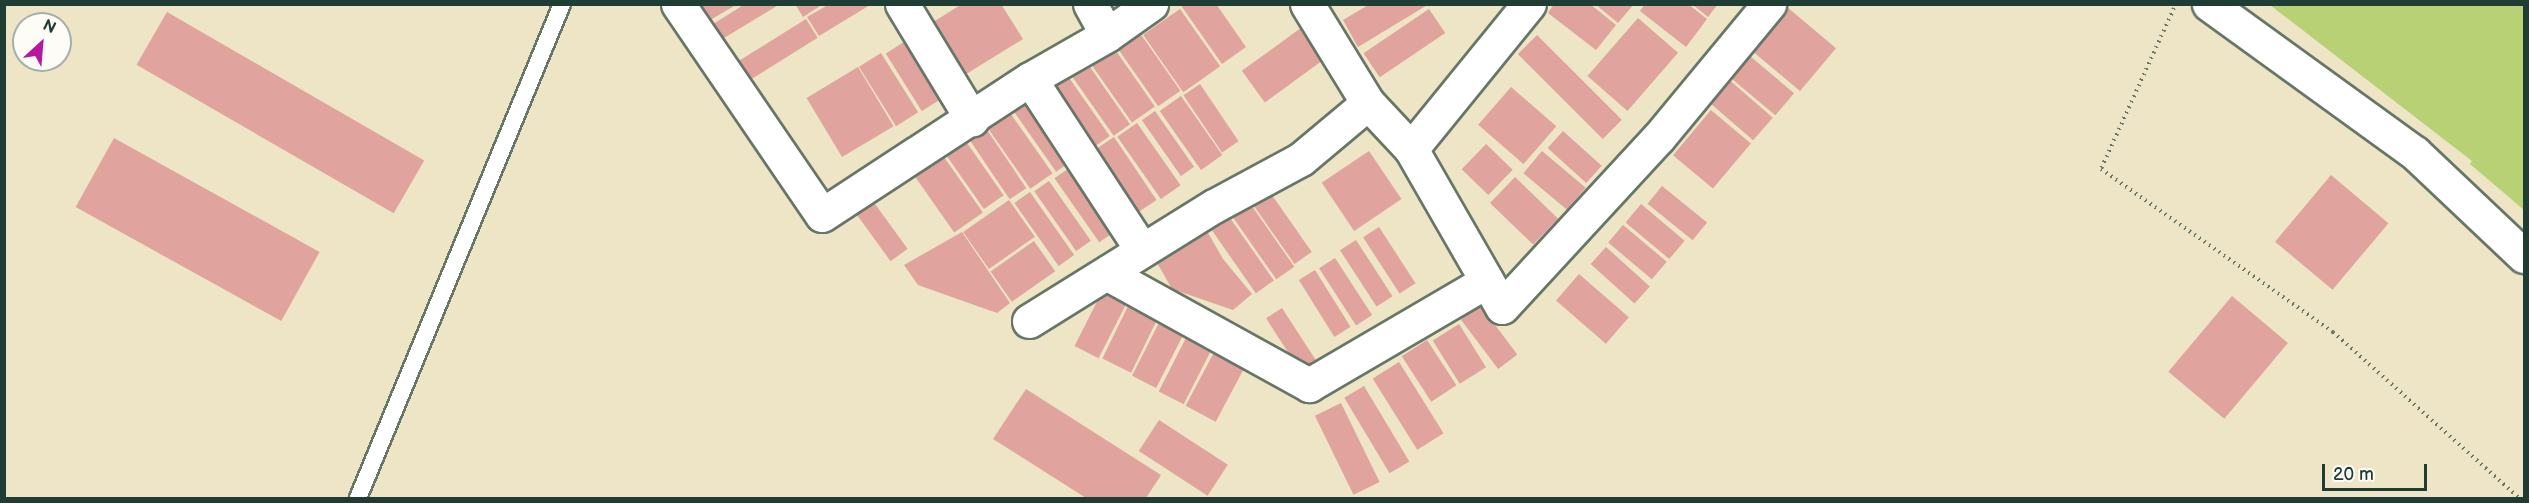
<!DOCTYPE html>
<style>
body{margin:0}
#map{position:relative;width:2529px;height:503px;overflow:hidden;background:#eee4c6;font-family:"Balsamiq Sans",sans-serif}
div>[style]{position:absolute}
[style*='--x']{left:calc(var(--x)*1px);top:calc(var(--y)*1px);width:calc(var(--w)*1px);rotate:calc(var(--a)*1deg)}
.green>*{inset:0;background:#b9d175}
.building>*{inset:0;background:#e0a39d;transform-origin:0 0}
.path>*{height:4px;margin-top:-2px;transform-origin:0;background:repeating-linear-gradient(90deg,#677767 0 1.5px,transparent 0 6px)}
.roads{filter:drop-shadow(2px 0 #677767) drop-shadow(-2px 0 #677767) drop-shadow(0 2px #677767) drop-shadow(0 -2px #677767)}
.lane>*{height:16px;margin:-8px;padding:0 8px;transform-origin:8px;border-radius:8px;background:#fff}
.street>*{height:33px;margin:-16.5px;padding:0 16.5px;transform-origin:16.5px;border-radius:16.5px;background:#fff}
.secondary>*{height:33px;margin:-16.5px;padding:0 16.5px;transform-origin:16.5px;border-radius:16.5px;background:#fff}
span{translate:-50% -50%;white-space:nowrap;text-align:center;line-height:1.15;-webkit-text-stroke:4.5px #fdfcf7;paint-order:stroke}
.frame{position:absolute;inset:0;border:6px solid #1f3d34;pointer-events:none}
.north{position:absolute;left:12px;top:12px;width:60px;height:60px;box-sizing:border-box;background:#fdfcf7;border:2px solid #a4b0a9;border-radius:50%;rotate:26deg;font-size:16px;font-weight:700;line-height:24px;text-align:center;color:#1f3d34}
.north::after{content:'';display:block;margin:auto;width:21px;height:27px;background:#b5179e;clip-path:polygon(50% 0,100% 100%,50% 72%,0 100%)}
.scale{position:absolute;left:2322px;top:464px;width:105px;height:27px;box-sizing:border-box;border:3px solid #1f3d34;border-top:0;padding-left:8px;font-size:18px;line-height:21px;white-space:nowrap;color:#1f3d34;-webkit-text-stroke:4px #fdfcf7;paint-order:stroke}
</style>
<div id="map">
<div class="green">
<div style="clip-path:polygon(2270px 5px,2524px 5px,2524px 210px,2470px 164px,2472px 161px)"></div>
</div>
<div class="building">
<div style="clip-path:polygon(745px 4px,780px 4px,719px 41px,710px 26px)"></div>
<div style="clip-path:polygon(795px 4px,823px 4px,803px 17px)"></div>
<div style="clip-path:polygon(962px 4px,1001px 4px,1023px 39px,963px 76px,930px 24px)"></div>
<div style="clip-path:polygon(1180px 4px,1216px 4px,1246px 47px,1222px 64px)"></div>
<div style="clip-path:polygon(1370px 4px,1429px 4px,1358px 47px,1343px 20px)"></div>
<div style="clip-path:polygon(1554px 4px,1590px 4px,1616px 25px,1596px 50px,1548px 13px)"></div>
<div style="clip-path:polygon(1595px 4px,1634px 4px,1618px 23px)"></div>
<div style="clip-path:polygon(1645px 4px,1688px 4px,1707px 19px,1686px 47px,1640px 11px)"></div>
<div style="clip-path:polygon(1692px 4px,1718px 4px,1708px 17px)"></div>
<div style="clip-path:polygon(694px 5px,736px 5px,705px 23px)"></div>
<div style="clip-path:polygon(828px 5px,870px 5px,819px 36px,807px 17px)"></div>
<div style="left:1787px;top:7px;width:64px;height:56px;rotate:40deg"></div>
<div style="left:1180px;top:9px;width:70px;height:45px;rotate:55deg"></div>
<div style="left:1429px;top:9px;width:29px;height:79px;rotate:56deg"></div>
<div style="left:167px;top:12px;width:297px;height:61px;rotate:30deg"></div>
<div style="left:1638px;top:18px;width:53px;height:77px;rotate:41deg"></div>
<div style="left:806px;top:19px;width:22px;height:85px;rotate:58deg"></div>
<div style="left:1305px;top:25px;width:39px;height:78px;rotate:54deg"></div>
<div style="left:1135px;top:26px;width:79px;height:27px;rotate:55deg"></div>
<div style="left:1537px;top:35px;width:120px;height:27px;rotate:45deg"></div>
<div style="left:912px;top:37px;width:68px;height:31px;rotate:58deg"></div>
<div style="left:1109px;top:41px;width:80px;height:28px;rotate:55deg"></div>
<div style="left:1745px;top:52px;width:64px;height:29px;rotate:40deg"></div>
<div style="left:881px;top:53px;width:70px;height:26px;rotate:58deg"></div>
<div style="left:1083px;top:57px;width:82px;height:20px;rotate:55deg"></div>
<div style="left:858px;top:67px;width:69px;height:60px;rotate:59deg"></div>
<div style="left:1065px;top:72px;width:78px;height:24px;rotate:55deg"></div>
<div style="left:1726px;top:77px;width:62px;height:30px;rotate:41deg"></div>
<div style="left:1200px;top:84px;width:69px;height:20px;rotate:56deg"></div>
<div style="left:1511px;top:87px;width:60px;height:50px;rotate:41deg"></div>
<div style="left:1025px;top:96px;width:80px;height:18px;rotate:55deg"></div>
<div style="left:1181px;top:96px;width:72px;height:26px;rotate:55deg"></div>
<div style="left:1006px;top:107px;width:81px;height:27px;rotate:55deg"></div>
<div style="left:1711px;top:110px;width:52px;height:59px;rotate:40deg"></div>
<div style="left:1155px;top:111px;width:68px;height:16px;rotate:55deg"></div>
<div style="left:981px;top:121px;width:81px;height:20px;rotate:56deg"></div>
<div style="left:1137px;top:123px;width:76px;height:24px;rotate:55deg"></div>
<div style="left:1563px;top:131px;width:52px;height:23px;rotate:42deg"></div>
<div style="left:960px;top:133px;width:76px;height:24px;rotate:55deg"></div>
<div style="left:1114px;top:137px;width:76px;height:31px;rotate:56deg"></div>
<div style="left:114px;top:138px;width:235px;height:79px;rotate:29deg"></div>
<div style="left:1486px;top:144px;width:37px;height:35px;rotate:44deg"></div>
<div style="left:937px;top:147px;width:80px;height:35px;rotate:55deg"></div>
<div style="left:1369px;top:151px;width:58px;height:57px;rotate:56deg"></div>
<div style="left:1542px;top:151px;width:57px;height:29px;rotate:40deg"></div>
<div style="left:1075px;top:164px;width:78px;height:25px;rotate:55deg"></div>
<div style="left:2331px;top:175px;width:75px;height:87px;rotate:40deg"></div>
<div style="left:1515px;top:177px;width:60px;height:36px;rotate:44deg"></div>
<div style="left:1049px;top:181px;width:73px;height:18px;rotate:55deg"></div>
<div style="left:1662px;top:186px;width:58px;height:23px;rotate:39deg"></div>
<div style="left:1267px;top:188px;width:78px;height:21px;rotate:55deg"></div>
<div style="left:1030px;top:192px;width:77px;height:19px;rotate:55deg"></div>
<div style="left:867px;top:193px;width:69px;height:21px;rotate:54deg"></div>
<div style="left:1009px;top:200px;width:45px;height:56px;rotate:55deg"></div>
<div style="left:1249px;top:202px;width:79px;height:22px;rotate:55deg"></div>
<div style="left:1641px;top:204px;width:57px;height:24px;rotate:40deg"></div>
<div style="left:1228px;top:215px;width:80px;height:22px;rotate:55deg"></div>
<div style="left:1623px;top:225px;width:57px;height:23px;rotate:40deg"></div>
<div style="left:1379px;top:227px;width:67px;height:19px;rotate:57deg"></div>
<div style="clip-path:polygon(1207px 231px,1223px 259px,1252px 294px,1233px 310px,1172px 289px,1156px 261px)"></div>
<div style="clip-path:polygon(962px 232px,1010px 303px,997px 313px,918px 285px,904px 265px)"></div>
<div style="left:1356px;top:240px;width:67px;height:19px;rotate:57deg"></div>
<div style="left:1034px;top:241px;width:37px;height:53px;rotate:55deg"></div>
<div style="left:1606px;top:247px;width:59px;height:23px;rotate:42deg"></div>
<div style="left:1335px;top:258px;width:68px;height:19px;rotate:57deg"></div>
<div style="left:1315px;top:270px;width:67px;height:19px;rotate:58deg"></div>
<div style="left:1579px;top:274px;width:66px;height:35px;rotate:41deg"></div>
<div style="left:1104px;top:288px;width:27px;height:65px;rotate:27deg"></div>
<div style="left:2232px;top:296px;width:73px;height:99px;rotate:40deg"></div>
<div style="left:1130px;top:302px;width:32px;height:63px;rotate:26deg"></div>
<div style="left:1480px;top:305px;width:62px;height:24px;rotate:53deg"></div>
<div style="left:1282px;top:308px;width:67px;height:19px;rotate:57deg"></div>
<div style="left:1162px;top:317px;width:27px;height:66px;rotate:27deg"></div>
<div style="left:1459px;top:324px;width:51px;height:31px;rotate:58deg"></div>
<div style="left:1190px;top:330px;width:28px;height:69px;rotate:27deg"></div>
<div style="left:1427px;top:340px;width:54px;height:30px;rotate:57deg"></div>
<div style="left:1219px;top:343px;width:34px;height:71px;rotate:28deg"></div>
<div style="left:1399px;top:362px;width:84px;height:31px;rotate:58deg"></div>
<div style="left:1364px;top:386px;width:88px;height:23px;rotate:59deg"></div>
<div style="clip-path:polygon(1026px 389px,1161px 475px,1146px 498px,1086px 498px,993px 439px)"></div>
<div style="left:1341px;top:403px;width:88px;height:29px;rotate:64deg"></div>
<div style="left:1159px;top:420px;width:82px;height:37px;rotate:33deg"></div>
</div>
<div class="path">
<div style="--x:2174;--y:8;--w:177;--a:114.4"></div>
<div style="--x:2101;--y:169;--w:284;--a:35.1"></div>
<div style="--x:2333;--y:332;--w:249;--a:41.7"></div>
</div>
<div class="roads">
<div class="lane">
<div style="--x:358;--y:498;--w:534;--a:-67.56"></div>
</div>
<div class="street">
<div style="--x:678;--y:4;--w:255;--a:55.7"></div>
<div style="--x:822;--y:215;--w:249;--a:-33.2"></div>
<div style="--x:1030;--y:79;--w:89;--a:-29.7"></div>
<div style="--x:1107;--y:35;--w:54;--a:-35.2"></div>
<div style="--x:902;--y:4;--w:135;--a:58.7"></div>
<div style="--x:1090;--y:4;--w:35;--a:61"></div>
<div style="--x:1307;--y:4;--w:116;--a:58.4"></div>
<div style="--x:1368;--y:103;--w:63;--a:46.9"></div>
<div style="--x:1411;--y:149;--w:182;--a:60.1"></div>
<div style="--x:1502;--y:307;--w:231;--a:-47.3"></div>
<div style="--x:1659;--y:137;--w:173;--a:-50.4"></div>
<div style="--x:1030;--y:79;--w:204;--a:56.8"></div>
<div style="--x:1411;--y:149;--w:187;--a:-50.9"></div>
<div style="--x:1108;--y:274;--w:230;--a:28.9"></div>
<div style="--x:1309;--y:385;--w:206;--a:-30.3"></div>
<div style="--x:1029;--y:321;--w:218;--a:-31.9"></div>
<div style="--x:1214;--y:206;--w:99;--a:-28.4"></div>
<div style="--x:1301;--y:159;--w:87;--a:-39.9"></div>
</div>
<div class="secondary">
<div style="--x:2209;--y:4;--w:254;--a:35.9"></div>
<div style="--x:2415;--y:153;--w:150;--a:43.4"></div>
</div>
</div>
<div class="frame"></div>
<div class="north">N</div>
<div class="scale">20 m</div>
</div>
